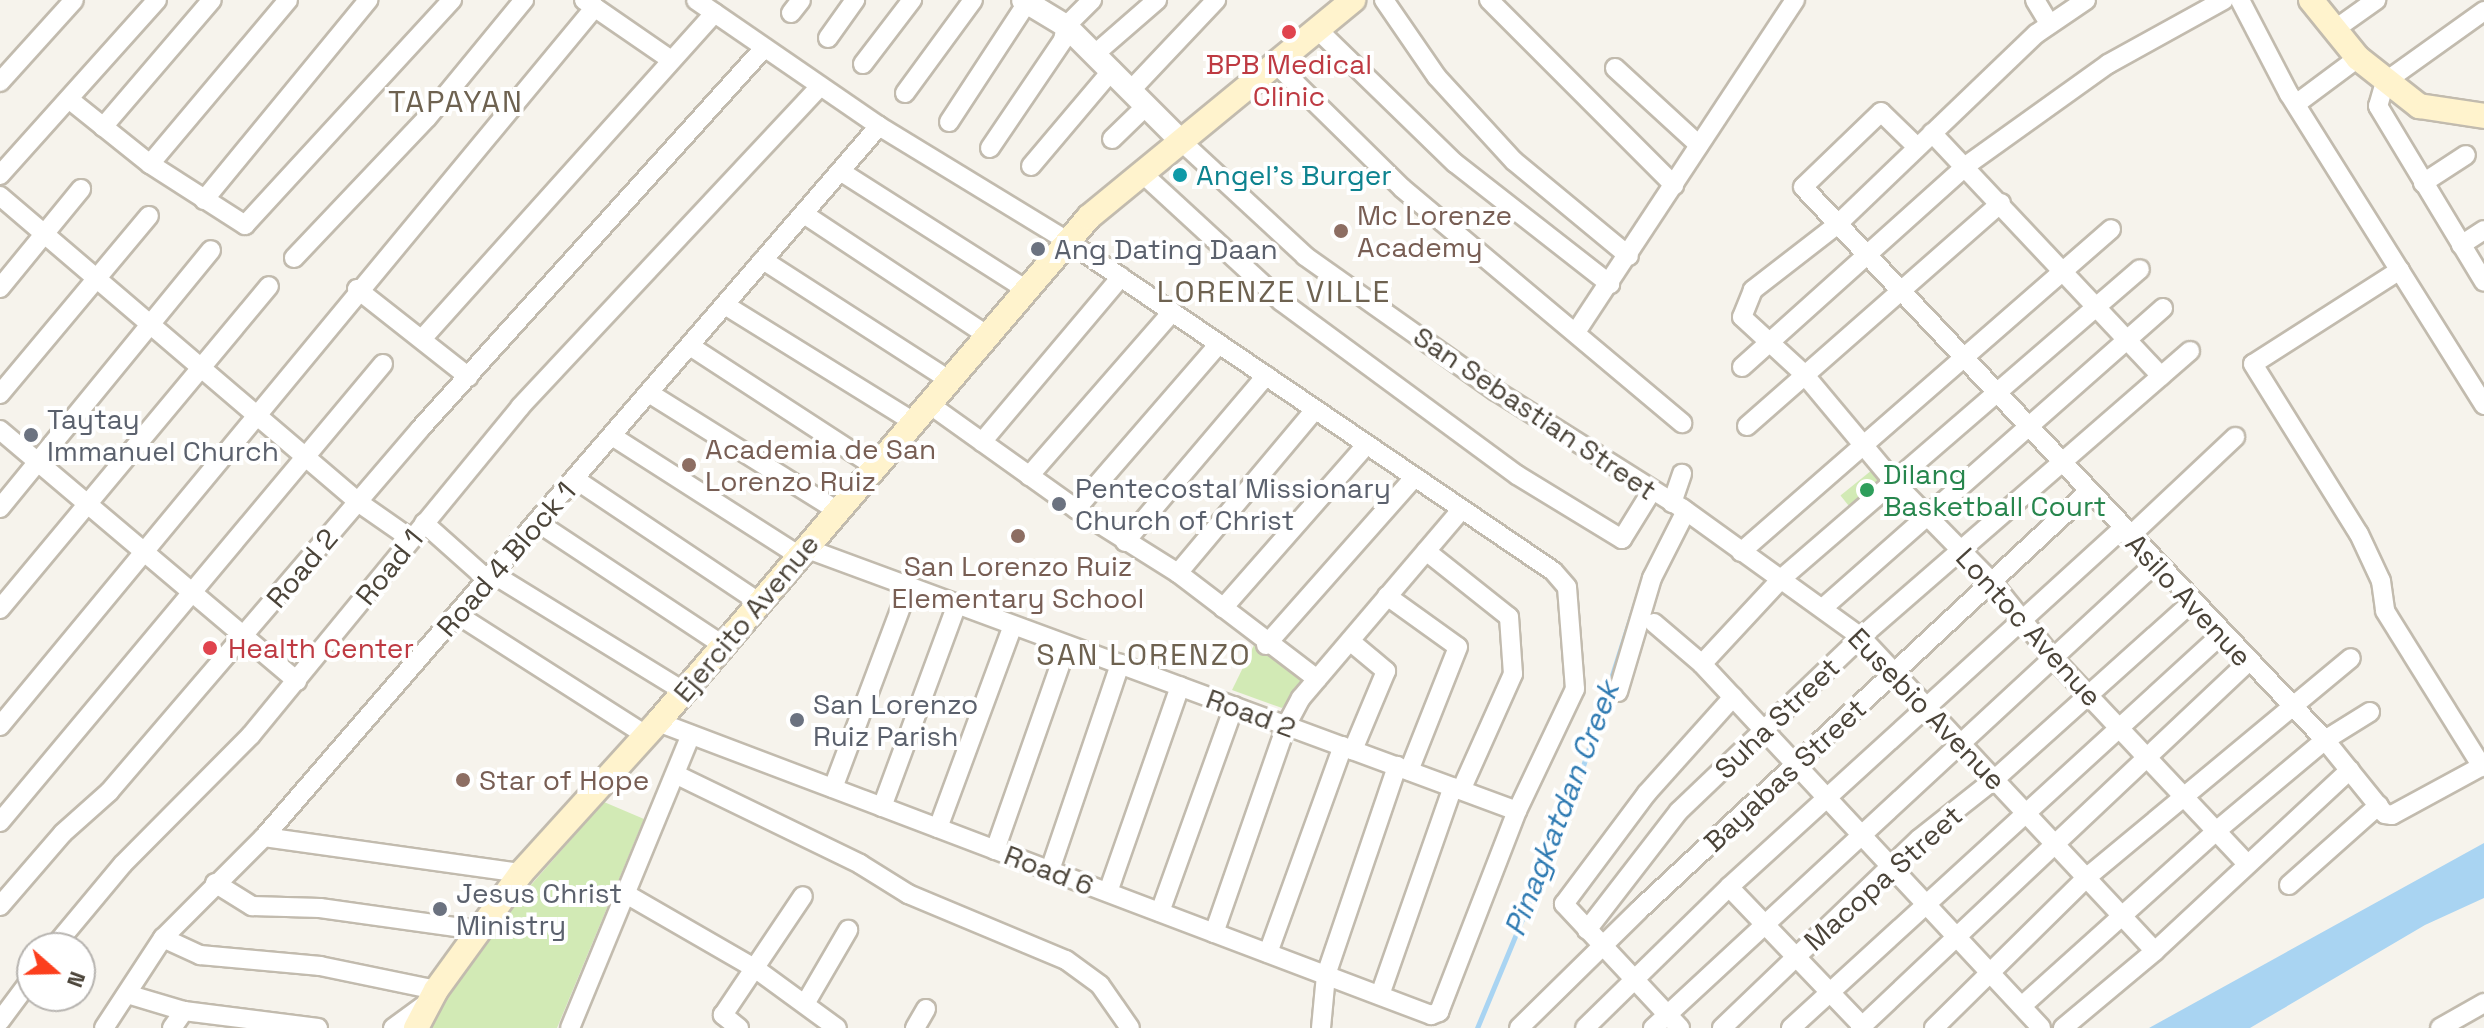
<!DOCTYPE html>
<style>
body{margin:0}
#map{position:relative;width:2484px;height:1028px;overflow:hidden;background:#f6f3ec;font-family:"Space Grotesk",sans-serif}
div>[style]{position:absolute}
[style*='--x']{left:calc(var(--x)*1px);top:calc(var(--y)*1px);width:calc(var(--w)*1px);rotate:calc(var(--a)*1deg)}
.green>*{inset:0;background:#d2eab5;transform-origin:0 0}
.water>*{inset:0;background:#a9d4f2}
.stream>*{height:5px;margin:-2.5px;padding:0 2.5px;transform-origin:2.5px;border-radius:2.5px;background:#a9d4f2}
.roads{filter:drop-shadow(2px 0 #c2bbae) drop-shadow(-2px 0 #c2bbae) drop-shadow(0 2px #c2bbae) drop-shadow(0 -2px #c2bbae)}
.minor>*{height:18px;margin:-9px;padding:0 9px;transform-origin:9px;border-radius:9px;background:#fff}
.tertiary>*{height:22px;margin:-11px;padding:0 11px;transform-origin:11px;border-radius:11px;background:#fff}
.secondary>*{height:24px;margin:-12px;padding:0 12px;transform-origin:12px;border-radius:12px;background:#fff3cd}
.dots>*{width:22px;height:22px;translate:-50% -50%;box-sizing:border-box;border:4px solid #fff;border-radius:50%}
span{translate:-50% -50%;white-space:nowrap;text-align:center;line-height:1.15;-webkit-text-stroke:8px #fff;paint-order:stroke}
.health-label{font-size:28px;color:#be3a42}
.left{translate:0 -50%;text-align:left}
.culture-label{font-size:28px;color:#0d838f}
.education-label{font-size:28px;color:#785e54}
.worship-label{font-size:28px;color:#5b616d}
.street-label{font-size:28px;color:#4b4439}
.leisure-label{font-size:28px;color:#27864d}
.neighbourhood-label{font-size:30px;color:#6e6250;letter-spacing:2px}
.water-label{font-size:30px;color:#2e7ab2;font-style:italic}
.north{position:absolute;left:16px;top:932px;width:80px;height:80px;box-sizing:border-box;background:#fff;border:2px solid #b7b4b0;border-radius:50%;rotate:110deg;font-size:22px;font-weight:700;line-height:32px;text-align:center;color:#4b4439}
.north::after{content:'';display:block;margin:auto;width:28px;height:36px;background:#fc3f1d;clip-path:polygon(50% 0,100% 100%,50% 72%,0 100%)}
</style>
<div id="map">
<div class="green">
<div style="left:1877px;top:466px;width:22px;height:47px;rotate:51deg"></div>
<div style="clip-path:polygon(1256px 641px,1307px 676px,1282px 708px,1232px 690px)"></div>
<div style="clip-path:polygon(604px 802px,644px 819px,557px 1028px,430px 1028px,479px 944px)"></div>
</div>
<div class="water">
<div style="clip-path:polygon(2484px 843px,2484px 898px,2425px 925px,2250px 1028px,2149px 1028px)"></div>
</div>
<div class="stream">
<div style="--x:1477;--y:1028;--w:256;--a:-67.5"></div>
<div style="--x:1575;--y:791;--w:210;--a:-72.3"></div>
</div>
<div class="roads">
<div class="minor">
<div style="--x:584;--y:0;--w:106;--a:34.6"></div>
<div style="--x:1384;--y:0;--w:93;--a:55.5"></div>
<div style="--x:1437;--y:77;--w:114;--a:47.5"></div>
<div style="--x:1514;--y:161;--w:149;--a:39.6"></div>
<div style="--x:1489;--y:0;--w:262;--a:45"></div>
<div style="--x:2035;--y:0;--w:27;--a:59"></div>
<div style="--x:2086;--y:0;--w:60;--a:145.8"></div>
<div style="--x:2036;--y:34;--w:274;--a:136.2"></div>
<div style="--x:1838;--y:224;--w:108;--a:142.2"></div>
<div style="--x:1753;--y:290;--w:29;--a:112"></div>
<div style="--x:1742;--y:317;--w:83;--a:42.6"></div>
<div style="--x:1803;--y:373;--w:143;--a:50.1"></div>
<div style="--x:1895;--y:483;--w:137;--a:45.6"></div>
<div style="--x:1991;--y:581;--w:100;--a:51.1"></div>
<div style="--x:2054;--y:659;--w:282;--a:46.7"></div>
<div style="--x:2240;--y:0;--w:106;--a:62.5"></div>
<div style="--x:2289;--y:94;--w:367;--a:57.9"></div>
<div style="--x:2484;--y:11;--w:122;--a:144.4"></div>
<div style="--x:2385;--y:82;--w:25;--a:106"></div>
<div style="--x:2378;--y:106;--w:205;--a:58.9"></div>
<div style="--x:791;--y:13;--w:16;--a:-52"></div>
<div style="--x:1317;--y:29;--w:192;--a:44.2"></div>
<div style="--x:1455;--y:163;--w:197;--a:38"></div>
<div style="--x:2334;--y:30;--w:52;--a:-35.5"></div>
<div style="--x:828;--y:38;--w:47;--a:-54.6"></div>
<div style="--x:1096;--y:53;--w:81;--a:-41"></div>
<div style="--x:863;--y:64;--w:81;--a:-52.6"></div>
<div style="--x:1276;--y:64;--w:177;--a:44.5"></div>
<div style="--x:1402;--y:188;--w:366;--a:40"></div>
<div style="--x:1615;--y:68;--w:114;--a:42.5"></div>
<div style="--x:0;--y:82;--w:110;--a:-47.9"></div>
<div style="--x:1131;--y:90;--w:124;--a:-46.6"></div>
<div style="--x:905;--y:93;--w:115;--a:-53.8"></div>
<div style="--x:70;--y:100;--w:102;--a:38.7"></div>
<div style="--x:150;--y:164;--w:113;--a:32.7"></div>
<div style="--x:245;--y:225;--w:306;--a:-47.4"></div>
<div style="--x:2296;--y:104;--w:77;--a:-36.6"></div>
<div style="--x:949;--y:122;--w:142;--a:-56.8"></div>
<div style="--x:103;--y:127;--w:167;--a:-49.4"></div>
<div style="--x:1932;--y:133;--w:334;--a:46.7"></div>
<div style="--x:1112;--y:139;--w:47;--a:-44.1"></div>
<div style="--x:1181;--y:141;--w:169;--a:42.8"></div>
<div style="--x:1305;--y:256;--w:234;--a:35.3"></div>
<div style="--x:1496;--y:391;--w:220;--a:32.2"></div>
<div style="--x:1682;--y:508;--w:221;--a:35.8"></div>
<div style="--x:1861;--y:637;--w:430;--a:46.9"></div>
<div style="--x:1917;--y:147;--w:50;--a:-135.8"></div>
<div style="--x:1881;--y:112;--w:108;--a:136.1"></div>
<div style="--x:1803;--y:187;--w:760;--a:46.65"></div>
<div style="--x:2325;--y:740;--w:95;--a:51"></div>
<div style="--x:2385;--y:814;--w:7;--a:8"></div>
<div style="--x:2392;--y:815;--w:105;--a:-28.5"></div>
<div style="--x:990;--y:148;--w:130;--a:-55.9"></div>
<div style="--x:1063;--y:40;--w:14;--a:-78"></div>
<div style="--x:1066;--y:26;--w:37;--a:-45"></div>
<div style="--x:150;--y:164;--w:214;--a:-49.9"></div>
<div style="--x:1031;--y:166;--w:126;--a:-49.8"></div>
<div style="--x:840;--y:171;--w:222;--a:32.5"></div>
<div style="--x:1143;--y:174;--w:188;--a:42.6"></div>
<div style="--x:1281;--y:301;--w:293;--a:36.4"></div>
<div style="--x:1517;--y:475;--w:123;--a:31.4"></div>
<div style="--x:1622;--y:539;--w:55;--a:-58.3"></div>
<div style="--x:0;--y:175;--w:235;--a:-48.1"></div>
<div style="--x:2423;--y:183;--w:51;--a:-33.1"></div>
<div style="--x:0;--y:196;--w:471;--a:40.5"></div>
<div style="--x:358;--y:502;--w:65;--a:34.9"></div>
<div style="--x:204;--y:200;--w:259;--a:-50.6"></div>
<div style="--x:804;--y:214;--w:221;--a:33.5"></div>
<div style="--x:2461;--y:245;--w:27;--a:-33"></div>
<div style="--x:294;--y:258;--w:193;--a:-46.5"></div>
<div style="--x:427;--y:118;--w:153;--a:-50.6"></div>
<div style="--x:763;--y:260;--w:221;--a:32.8"></div>
<div style="--x:2400;--y:270;--w:174;--a:147.4"></div>
<div style="--x:2253;--y:364;--w:200;--a:58.1"></div>
<div style="--x:2359;--y:534;--w:52;--a:64.9"></div>
<div style="--x:2381;--y:581;--w:30;--a:82"></div>
<div style="--x:2385;--y:611;--w:184;--a:58.1"></div>
<div style="--x:0;--y:288;--w:128;--a:-50.7"></div>
<div style="--x:357;--y:289;--w:142;--a:38.2"></div>
<div style="--x:725;--y:305;--w:222;--a:31.8"></div>
<div style="--x:1576;--y:332;--w:398;--a:-56.6"></div>
<div style="--x:422;--y:339;--w:438;--a:-48.1"></div>
<div style="--x:690;--y:346;--w:220;--a:33.1"></div>
<div style="--x:1742;--y:367;--w:302;--a:-41.9"></div>
<div style="--x:1967;--y:165;--w:173;--a:-35.6"></div>
<div style="--x:2108;--y:64;--w:132;--a:-28.9"></div>
<div style="--x:649;--y:393;--w:221;--a:32"></div>
<div style="--x:0;--y:394;--w:232;--a:-50.1"></div>
<div style="--x:929;--y:404;--w:181;--a:35.5"></div>
<div style="--x:1076;--y:509;--w:120;--a:32.1"></div>
<div style="--x:1178;--y:573;--w:175;--a:37.3"></div>
<div style="--x:1747;--y:426;--w:338;--a:-41.3"></div>
<div style="--x:0;--y:430;--w:389;--a:40.2"></div>
<div style="--x:612;--y:436;--w:221;--a:32.6"></div>
<div style="--x:982;--y:442;--w:216;--a:-49.9"></div>
<div style="--x:1029;--y:476;--w:218;--a:-48.9"></div>
<div style="--x:575;--y:479;--w:221;--a:33.8"></div>
<div style="--x:1672;--y:503;--w:31;--a:-71"></div>
<div style="--x:0;--y:508;--w:333;--a:-50.7"></div>
<div style="--x:1076;--y:509;--w:218;--a:-49.1"></div>
<div style="--x:537;--y:522;--w:224;--a:33.5"></div>
<div style="--x:424;--y:523;--w:86;--a:41.7"></div>
<div style="--x:2129;--y:537;--w:146;--a:-43.3"></div>
<div style="--x:1125;--y:542;--w:218;--a:-49.7"></div>
<div style="--x:805;--y:548;--w:759;--a:20.27"></div>
<div style="--x:1426;--y:551;--w:106;--a:38.5"></div>
<div style="--x:1509;--y:617;--w:57;--a:86"></div>
<div style="--x:1513;--y:674;--w:127;--a:114.1"></div>
<div style="--x:1741;--y:552;--w:491;--a:-41.1"></div>
<div style="--x:1178;--y:573;--w:213;--a:-50"></div>
<div style="--x:493;--y:574;--w:225;--a:31.6"></div>
<div style="--x:1387;--y:596;--w:87;--a:35.7"></div>
<div style="--x:1458;--y:647;--w:133;--a:111.6"></div>
<div style="--x:1824;--y:607;--w:452;--a:-41.4"></div>
<div style="--x:1223;--y:608;--w:217;--a:-48.7"></div>
<div style="--x:0;--y:609;--w:420;--a:-50.2"></div>
<div style="--x:458;--y:615;--w:223;--a:32.6"></div>
<div style="--x:1654;--y:623;--w:63;--a:40.5"></div>
<div style="--x:1702;--y:664;--w:497;--a:47"></div>
<div style="--x:1350;--y:641;--w:47;--a:39.8"></div>
<div style="--x:1386;--y:671;--w:86;--a:112.7"></div>
<div style="--x:1266;--y:645;--w:223;--a:-48.5"></div>
<div style="--x:1702;--y:664;--w:116;--a:-47.1"></div>
<div style="--x:1781;--y:579;--w:474;--a:-40.8"></div>
<div style="--x:1618;--y:692;--w:119;--a:-73.4"></div>
<div style="--x:1652;--y:578;--w:75;--a:-63.1"></div>
<div style="--x:658;--y:722;--w:827;--a:20.76"></div>
<div style="--x:1431;--y:1015;--w:9;--a:-21"></div>
<div style="--x:1439;--y:1012;--w:216;--a:-68.8"></div>
<div style="--x:1517;--y:811;--w:135;--a:-64.6"></div>
<div style="--x:1575;--y:689;--w:102;--a:-94.5"></div>
<div style="--x:1567;--y:587;--w:21;--a:-131"></div>
<div style="--x:1553;--y:571;--w:585;--a:-145.79"></div>
<div style="--x:1069;--y:242;--w:223;--a:-148.6"></div>
<div style="--x:879;--y:126;--w:222;--a:-145.5"></div>
<div style="--x:0;--y:726;--w:933;--a:-50.39"></div>
<div style="--x:677;--y:775;--w:203;--a:25.9"></div>
<div style="--x:860;--y:864;--w:57;--a:32"></div>
<div style="--x:908;--y:894;--w:171;--a:22.7"></div>
<div style="--x:1066;--y:960;--w:42;--a:36.3"></div>
<div style="--x:1100;--y:985;--w:52;--a:55.1"></div>
<div style="--x:833;--y:788;--w:216;--a:-69.4"></div>
<div style="--x:882;--y:807;--w:216;--a:-69.7"></div>
<div style="--x:0;--y:822;--w:597;--a:-50.1"></div>
<div style="--x:938;--y:828;--w:216;--a:-69.7"></div>
<div style="--x:264;--y:837;--w:260;--a:8"></div>
<div style="--x:995;--y:850;--w:217;--a:-70.6"></div>
<div style="--x:1050;--y:870;--w:218;--a:-71.2"></div>
<div style="--x:215;--y:883;--w:44;--a:31.9"></div>
<div style="--x:252;--y:906;--w:68;--a:1.7"></div>
<div style="--x:320;--y:908;--w:159;--a:8"></div>
<div style="--x:2289;--y:885;--w:120;--a:-41.6"></div>
<div style="--x:1729;--y:887;--w:195;--a:46.2"></div>
<div style="--x:1108;--y:892;--w:218;--a:-70.7"></div>
<div style="--x:626;--y:894;--w:150;--a:30"></div>
<div style="--x:756;--y:969;--w:100;--a:36.1"></div>
<div style="--x:0;--y:906;--w:96;--a:-49.2"></div>
<div style="--x:63;--y:833;--w:62;--a:-41.7"></div>
<div style="--x:109;--y:792;--w:478;--a:-49.4"></div>
<div style="--x:420;--y:429;--w:513;--a:-47.92"></div>
<div style="--x:1160;--y:912;--w:219;--a:-70.2"></div>
<div style="--x:1587;--y:930;--w:150;--a:-52.3"></div>
<div style="--x:1679;--y:811;--w:252;--a:-43.7"></div>
<div style="--x:1861;--y:637;--w:436;--a:-41"></div>
<div style="--x:1214;--y:933;--w:219;--a:-70.8"></div>
<div style="--x:1286;--y:726;--w:32;--a:-62"></div>
<div style="--x:1301;--y:698;--w:247;--a:-49.6"></div>
<div style="--x:163;--y:938;--w:41;--a:24.7"></div>
<div style="--x:200;--y:955;--w:121;--a:5.2"></div>
<div style="--x:320;--y:966;--w:118;--a:11.7"></div>
<div style="--x:53;--y:948;--w:109;--a:-50.2"></div>
<div style="--x:123;--y:864;--w:182;--a:-45.2"></div>
<div style="--x:251;--y:735;--w:424;--a:-50.6"></div>
<div style="--x:520;--y:407;--w:439;--a:-46.9"></div>
<div style="--x:1268;--y:953;--w:220;--a:-70.1"></div>
<div style="--x:127;--y:994;--w:59;--a:16.6"></div>
<div style="--x:184;--y:1011;--w:135;--a:7.2"></div>
<div style="--x:1380;--y:995;--w:220;--a:-70.7"></div>
<div style="--x:805;--y:1004;--w:86;--a:-59.8"></div>
<div style="--x:2023;--y:1005;--w:258;--a:-42"></div>
<div style="--x:2215;--y:832;--w:143;--a:-39.9"></div>
<div style="--x:2325;--y:740;--w:53;--a:-31.9"></div>
<div style="--x:0;--y:1021;--w:54;--a:-53.3"></div>
<div style="--x:104;--y:1028;--w:108;--a:-56.8"></div>
<div style="--x:163;--y:938;--w:143;--a:-45"></div>
<div style="--x:264;--y:837;--w:940;--a:-49.14"></div>
<div style="--x:172;--y:1028;--w:21;--a:-55"></div>
<div style="--x:393;--y:1028;--w:41;--a:-36"></div>
<div style="--x:570;--y:1028;--w:317;--a:-67.6"></div>
<div style="--x:739;--y:1028;--w:21;--a:-141"></div>
<div style="--x:723;--y:1015;--w:143;--a:-56.1"></div>
<div style="--x:915;--y:1028;--w:22;--a:-60"></div>
<div style="--x:1321;--y:1028;--w:53;--a:-84.6"></div>
<div style="--x:1326;--y:975;--w:221;--a:-71.2"></div>
<div style="--x:1519;--y:1028;--w:168;--a:-44.5"></div>
<div style="--x:1639;--y:910;--w:613;--a:-42.95"></div>
<div style="--x:1585;--y:1028;--w:202;--a:-44.4"></div>
<div style="--x:1729;--y:887;--w:532;--a:-42.33"></div>
<div style="--x:1653;--y:1028;--w:684;--a:-42.75"></div>
<div style="--x:1680;--y:1028;--w:170;--a:-133.1"></div>
<div style="--x:1564;--y:904;--w:139;--a:-53.2"></div>
<div style="--x:1647;--y:793;--w:129;--a:-48.1"></div>
<div style="--x:1722;--y:1028;--w:273;--a:-43.8"></div>
<div style="--x:1919;--y:839;--w:97;--a:-38.3"></div>
<div style="--x:1995;--y:779;--w:263;--a:-41.9"></div>
<div style="--x:1791;--y:1028;--w:583;--a:-42.43"></div>
<div style="--x:1860;--y:1028;--w:532;--a:-43.32"></div>
<div style="--x:1934;--y:1028;--w:214;--a:-44.6"></div>
<div style="--x:2086;--y:878;--w:344;--a:-39.7"></div>
<div style="--x:2063;--y:1028;--w:120;--a:-39.9"></div>
<div style="--x:2155;--y:951;--w:266;--a:-42.9"></div>
<div style="--x:2440;--y:1028;--w:51;--a:-29.6"></div>
</div>
<div class="tertiary">
<div style="--x:1023;--y:0;--w:50;--a:31.2"></div>
<div style="--x:1066;--y:26;--w:163;--a:45"></div>
</div>
<div class="secondary">
<div style="--x:2311;--y:0;--w:75;--a:51"></div>
<div style="--x:2358;--y:58;--w:78;--a:38.2"></div>
<div style="--x:2419;--y:106;--w:66;--a:8.7"></div>
<div style="--x:416;--y:1028;--w:43;--a:-62.2"></div>
<div style="--x:436;--y:990;--w:145;--a:-54"></div>
<div style="--x:521;--y:873;--w:204;--a:-47.8"></div>
<div style="--x:658;--y:722;--w:664;--a:-49.52"></div>
<div style="--x:1089;--y:217;--w:342;--a:-39.4"></div>
</div>
</div>
<div class="dots">
<div style="left:1289px;top:32px;background:#e0444e"></div>
<div style="left:1180px;top:175px;background:#0f9aa8"></div>
<div style="left:1341px;top:231px;background:#8d6e63"></div>
<div style="left:1038px;top:249px;background:#6b7280"></div>
<div style="left:31px;top:435px;background:#6b7280"></div>
<div style="left:689px;top:465px;background:#8d6e63"></div>
<div style="left:1867px;top:490px;background:#2e9e5b"></div>
<div style="left:1059px;top:504px;background:#6b7280"></div>
<div style="left:1018px;top:536px;background:#8d6e63"></div>
<div style="left:210px;top:648px;background:#e0444e"></div>
<div style="left:797px;top:720px;background:#6b7280"></div>
<div style="left:463px;top:780px;background:#8d6e63"></div>
<div style="left:440px;top:909px;background:#6b7280"></div>
</div>
<div class="health-label">
<span style="left:1289px;top:80px">BPB Medical<br>Clinic</span>
<span class="left" style="left:228px;top:648px">Health Center</span>
</div>
<div class="culture-label">
<span class="left" style="left:1196px;top:175px">Angel's Burger</span>
</div>
<div class="education-label">
<span class="left" style="left:1357px;top:231px">Mc Lorenze<br>Academy</span>
<span class="left" style="left:705px;top:465px">Academia de San<br>Lorenzo Ruiz</span>
<span style="left:1018px;top:582px">San Lorenzo Ruiz<br>Elementary School</span>
<span class="left" style="left:479px;top:780px">Star of Hope</span>
</div>
<div class="worship-label">
<span class="left" style="left:1054px;top:249px">Ang Dating Daan</span>
<span class="left" style="left:47px;top:435px">Taytay<br>Immanuel Church</span>
<span class="left" style="left:1075px;top:504px">Pentecostal Missionary<br>Church of Christ</span>
<span class="left" style="left:813px;top:720px">San Lorenzo<br>Ruiz Parish</span>
<span class="left" style="left:456px;top:909px">Jesus Christ<br>Ministry</span>
</div>
<div class="street-label">
<span style="left:1535px;top:413px;rotate:34deg">San Sebastian Street</span>
<span style="left:506px;top:559px;rotate:-49deg">Road 4 Block 1</span>
<span style="left:389px;top:567px;rotate:-51deg">Road 1</span>
<span style="left:302px;top:568px;rotate:-50deg">Road 2</span>
<span style="left:2189px;top:600px;rotate:47deg">Asilo Avenue</span>
<span style="left:746px;top:618px;rotate:-50deg">Ejercito Avenue</span>
<span style="left:2029px;top:627px;rotate:48deg">Lontoc Avenue</span>
<span style="left:1927px;top:709px;rotate:46deg">Eusebio Avenue</span>
<span style="left:1251px;top:713px;rotate:20deg">Road 2</span>
<span style="left:1777px;top:718px;rotate:-44deg">Suha Street</span>
<span style="left:1785px;top:775px;rotate:-43deg">Bayabas Street</span>
<span style="left:1049px;top:870px;rotate:21deg">Road 6</span>
<span style="left:1883px;top:878px;rotate:-42deg">Macopa Street</span>
</div>
<div class="leisure-label">
<span class="left" style="left:1883px;top:490px">Dilang<br>Basketball Court</span>
</div>
<div class="neighbourhood-label">
<span style="left:456px;top:102px">TAPAYAN</span>
<span style="left:1274px;top:292px">LORENZE VILLE</span>
<span style="left:1144px;top:655px">SAN LORENZO</span>
</div>
<div class="water-label">
<span style="left:1562px;top:809px;rotate:-69deg">Pinagkatdan Creek</span>
</div>
<div class="north">N</div>
</div>
